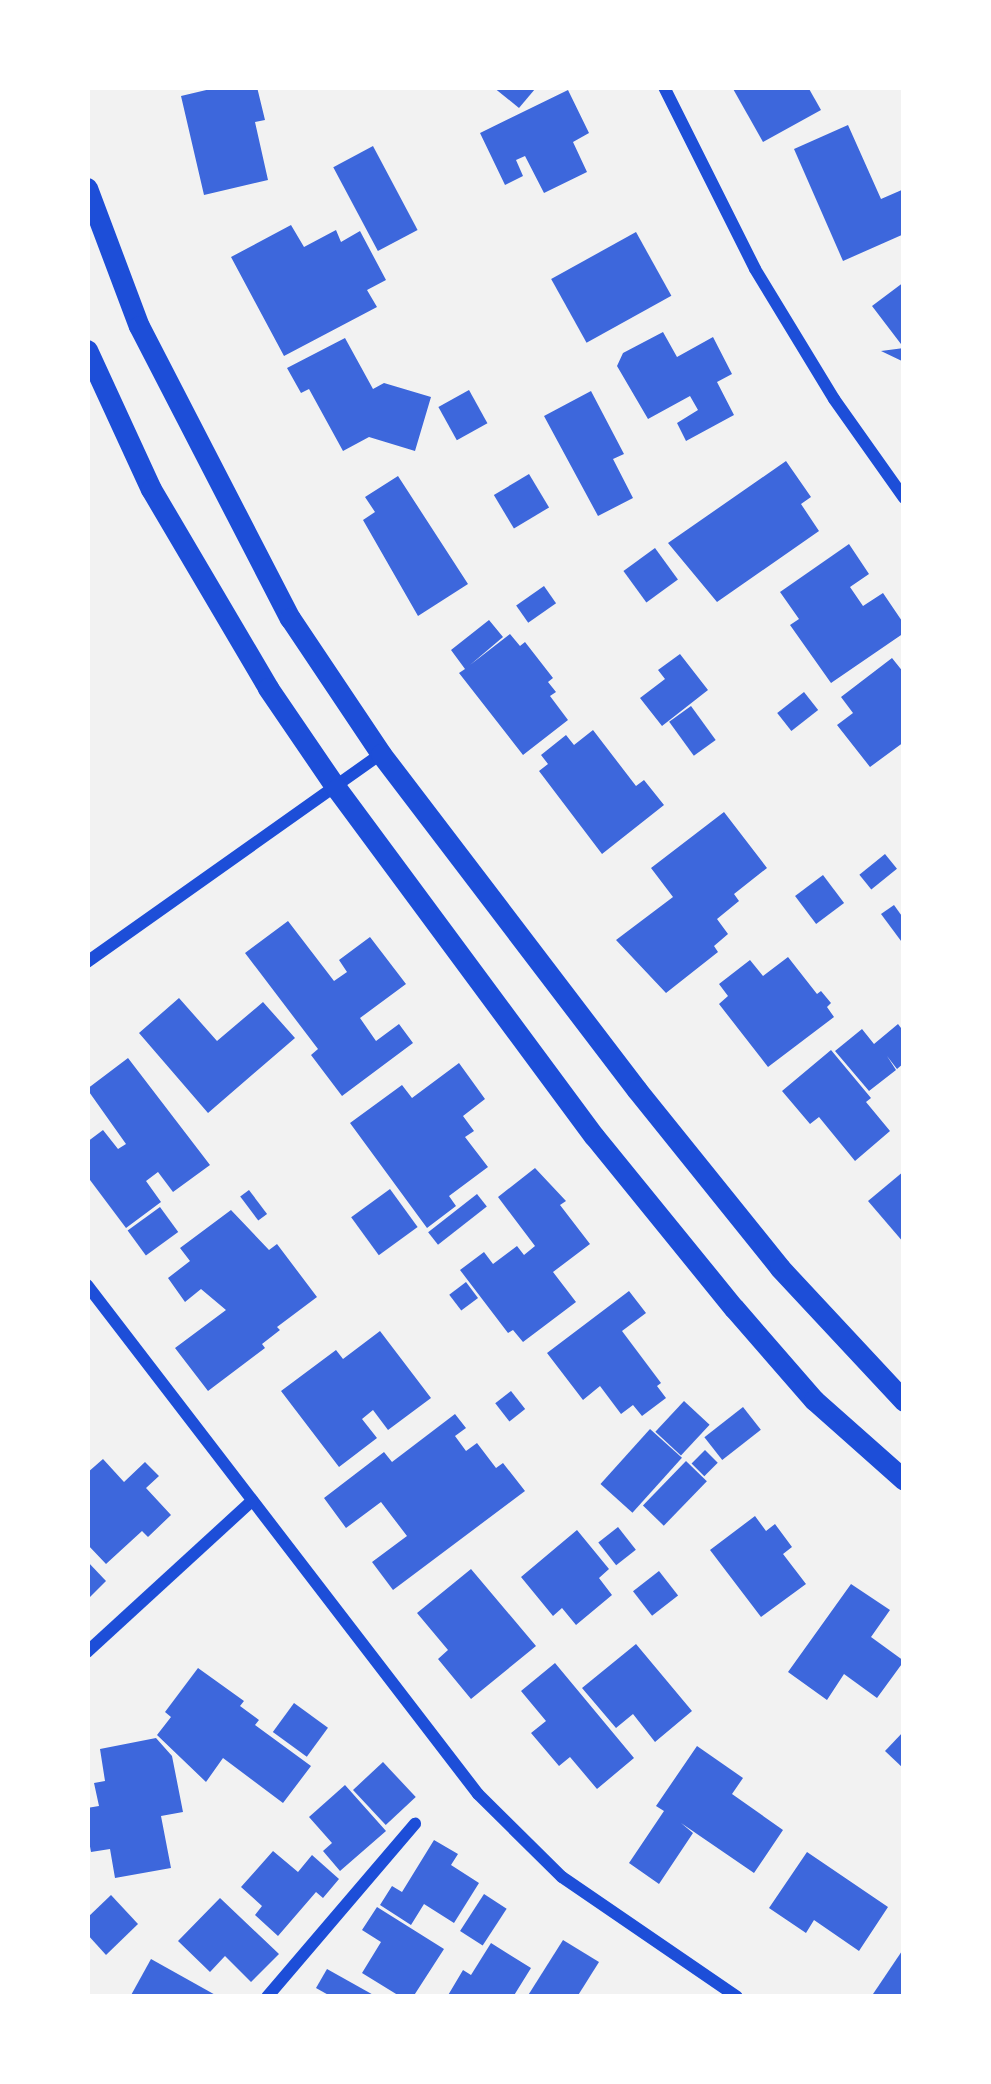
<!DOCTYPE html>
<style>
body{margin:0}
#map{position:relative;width:991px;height:2084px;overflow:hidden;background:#f2f2f2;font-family:Roboto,sans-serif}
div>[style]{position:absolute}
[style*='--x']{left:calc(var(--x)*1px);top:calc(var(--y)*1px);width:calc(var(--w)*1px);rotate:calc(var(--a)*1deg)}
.building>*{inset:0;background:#3d67dc;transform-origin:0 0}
.minor>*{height:12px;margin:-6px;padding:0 6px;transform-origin:6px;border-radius:6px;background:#1d4ed8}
.tertiary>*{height:21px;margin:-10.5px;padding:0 10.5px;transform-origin:10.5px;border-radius:10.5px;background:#1d4ed8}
span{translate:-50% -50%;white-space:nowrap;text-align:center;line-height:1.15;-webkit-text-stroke:9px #fff;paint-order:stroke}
.frame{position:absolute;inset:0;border:90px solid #fff;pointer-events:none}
</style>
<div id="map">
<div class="building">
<div style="clip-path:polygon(219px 87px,257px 87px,265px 120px,255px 122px,268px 180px,204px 195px,181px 96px)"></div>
<div style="clip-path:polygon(493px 87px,533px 87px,535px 89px,519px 108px)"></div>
<div style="clip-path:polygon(732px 87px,808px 87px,821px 110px,763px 142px)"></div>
<div style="clip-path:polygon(568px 90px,589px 133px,573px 142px,587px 172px,544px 193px,525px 156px,516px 160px,523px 176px,505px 185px,480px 133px)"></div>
<div style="clip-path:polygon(848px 125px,881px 199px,904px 189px,904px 234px,843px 261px,794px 149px)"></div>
<div style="left:373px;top:146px;width:95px;height:45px;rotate:62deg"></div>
<div style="clip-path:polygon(291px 225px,304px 247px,336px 230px,341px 242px,360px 231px,386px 280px,367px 290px,377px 307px,284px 356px,231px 257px)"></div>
<div style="left:636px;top:232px;width:73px;height:97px;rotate:61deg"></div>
<div style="clip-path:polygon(904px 282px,904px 362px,881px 351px,904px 348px,872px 306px)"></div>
<div style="clip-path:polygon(663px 332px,677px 357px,713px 337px,732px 374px,717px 382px,734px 415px,686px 441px,677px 423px,698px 410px,690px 396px,648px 419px,617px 366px,623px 353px)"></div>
<div style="clip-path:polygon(345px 338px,373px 389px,384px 383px,431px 397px,415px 451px,369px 437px,343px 451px,309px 389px,301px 393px,287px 368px)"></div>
<div style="left:469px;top:390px;width:38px;height:35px;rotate:61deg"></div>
<div style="clip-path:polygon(591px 391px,624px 454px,613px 459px,633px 498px,598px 516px,544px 416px)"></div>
<div style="clip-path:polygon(786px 461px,811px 497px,801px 504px,819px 531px,717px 602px,668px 543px)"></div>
<div style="left:529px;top:474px;width:39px;height:41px;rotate:59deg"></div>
<div style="clip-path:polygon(398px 476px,468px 584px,418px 616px,363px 520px,375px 512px,365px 497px)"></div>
<div style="clip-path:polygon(849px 544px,869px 574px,850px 587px,863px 606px,883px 593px,904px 624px,904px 633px,831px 683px,790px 625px,799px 619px,780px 592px)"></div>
<div style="left:655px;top:548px;width:39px;height:39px;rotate:54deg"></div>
<div style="left:544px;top:586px;width:21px;height:34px;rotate:55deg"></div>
<div style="clip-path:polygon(489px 620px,503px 637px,470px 665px,510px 634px,520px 646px,525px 642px,553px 678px,548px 682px,556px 692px,550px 696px,568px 720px,523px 755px,459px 673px,465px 669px,451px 650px)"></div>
<div style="clip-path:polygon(680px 654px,708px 690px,662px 726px,640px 698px,665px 679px,658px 670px)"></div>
<div style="clip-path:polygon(892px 658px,904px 673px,904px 742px,870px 767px,837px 725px,853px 713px,841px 697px)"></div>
<div style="left:804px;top:692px;width:23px;height:34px;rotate:52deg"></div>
<div style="left:691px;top:706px;width:42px;height:27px;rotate:54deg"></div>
<div style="clip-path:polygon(593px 730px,636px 786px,644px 780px,664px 805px,602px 854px,539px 771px,548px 764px,541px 755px,566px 735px,574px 745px)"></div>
<div style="clip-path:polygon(724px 812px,767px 868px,734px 894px,739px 901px,717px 919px,728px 934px,714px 946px,718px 952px,666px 993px,616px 940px,673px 897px,651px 868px)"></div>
<div style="left:885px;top:854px;width:19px;height:33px;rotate:51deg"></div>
<div style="left:823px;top:875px;width:35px;height:35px;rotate:53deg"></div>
<div style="clip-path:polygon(894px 905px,904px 919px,904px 945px,881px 914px)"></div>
<div style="clip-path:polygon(288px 921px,334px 981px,347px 972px,339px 960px,370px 937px,406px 984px,360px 1018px,376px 1041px,399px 1024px,413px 1043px,342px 1096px,311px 1055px,318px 1049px,245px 953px)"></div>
<div style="clip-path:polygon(788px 957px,817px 994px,821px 991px,831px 1003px,827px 1007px,834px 1017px,768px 1067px,719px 1004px,728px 996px,719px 984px,750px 960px,763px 976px)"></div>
<div style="clip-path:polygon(179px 998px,217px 1041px,263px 1002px,295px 1038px,208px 1113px,139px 1033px)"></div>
<div style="clip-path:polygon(898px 1024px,904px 1032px,904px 1063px,897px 1069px,887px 1056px,896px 1070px,869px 1091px,835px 1051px,862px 1029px,874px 1044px)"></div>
<div style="clip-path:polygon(831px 1050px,871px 1098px,866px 1102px,890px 1131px,855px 1161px,819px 1117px,810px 1124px,782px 1091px)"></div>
<div style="clip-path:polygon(128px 1058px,210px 1165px,173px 1192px,158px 1172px,146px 1181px,161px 1202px,126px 1228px,87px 1176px,87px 1142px,103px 1130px,118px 1149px,126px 1144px,87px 1089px)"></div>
<div style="clip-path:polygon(459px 1063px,485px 1099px,463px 1116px,474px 1131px,465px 1137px,488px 1167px,449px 1196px,456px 1206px,427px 1228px,350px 1123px,402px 1085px,412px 1098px)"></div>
<div style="clip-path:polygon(535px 1168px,566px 1201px,560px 1205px,590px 1244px,553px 1272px,576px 1302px,523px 1342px,513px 1330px,508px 1333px,460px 1270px,484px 1252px,493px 1264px,517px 1246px,524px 1255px,535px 1246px,498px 1197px)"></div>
<div style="clip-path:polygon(904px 1171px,904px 1243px,868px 1201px)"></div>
<div style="left:390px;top:1189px;width:47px;height:48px;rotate:54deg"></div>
<div style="left:249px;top:1190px;width:30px;height:11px;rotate:53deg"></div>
<div style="left:477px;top:1194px;width:16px;height:62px;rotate:52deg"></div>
<div style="left:160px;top:1207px;width:31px;height:40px;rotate:54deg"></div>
<div style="clip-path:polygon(231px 1210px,269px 1250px,277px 1244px,317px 1297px,277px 1327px,280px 1330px,262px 1344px,265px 1348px,208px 1391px,175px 1348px,226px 1310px,201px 1289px,185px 1302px,168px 1278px,190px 1261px,180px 1248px)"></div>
<div style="left:466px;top:1282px;width:20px;height:21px;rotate:53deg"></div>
<div style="clip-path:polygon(629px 1291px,646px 1313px,622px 1331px,661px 1383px,657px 1386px,666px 1398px,642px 1416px,633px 1405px,621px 1414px,600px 1386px,583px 1400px,547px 1353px)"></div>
<div style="clip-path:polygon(380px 1331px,431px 1398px,388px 1430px,373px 1410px,362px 1419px,377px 1438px,339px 1467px,281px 1391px,336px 1350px,343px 1359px)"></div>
<div style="left:511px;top:1391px;width:23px;height:20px;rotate:52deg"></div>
<div style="left:684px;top:1401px;width:35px;height:42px;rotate:43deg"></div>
<div style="left:743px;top:1407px;width:29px;height:49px;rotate:52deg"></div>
<div style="clip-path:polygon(455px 1414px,466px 1428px,455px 1436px,466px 1451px,477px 1443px,496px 1468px,503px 1463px,525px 1491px,393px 1590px,372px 1562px,407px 1536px,381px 1502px,346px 1528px,324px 1498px,384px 1452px,392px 1462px)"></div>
<div style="left:650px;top:1429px;width:43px;height:74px;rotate:42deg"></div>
<div style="left:705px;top:1450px;width:18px;height:19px;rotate:45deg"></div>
<div style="clip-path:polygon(103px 1459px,124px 1482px,145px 1462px,159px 1476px,146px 1488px,171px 1515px,148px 1537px,142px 1531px,106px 1564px,87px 1544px,87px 1473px)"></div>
<div style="left:686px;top:1461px;width:29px;height:62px;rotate:44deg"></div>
<div style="clip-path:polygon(755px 1516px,766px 1531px,775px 1524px,792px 1547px,783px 1554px,806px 1584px,761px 1617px,710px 1550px)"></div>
<div style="left:618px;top:1527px;width:29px;height:25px;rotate:52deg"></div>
<div style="clip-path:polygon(577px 1530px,609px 1569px,599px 1578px,612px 1595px,576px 1625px,562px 1608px,553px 1616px,521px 1577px)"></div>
<div style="clip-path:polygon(87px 1561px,106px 1581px,87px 1600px)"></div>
<div style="clip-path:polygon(471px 1569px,536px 1646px,471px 1699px,438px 1659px,448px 1650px,417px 1613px)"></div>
<div style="left:659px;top:1571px;width:31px;height:33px;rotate:52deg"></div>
<div style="clip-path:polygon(851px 1584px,890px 1610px,871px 1637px,904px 1661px,877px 1698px,844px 1674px,827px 1700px,788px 1672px)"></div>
<div style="clip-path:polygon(636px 1644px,692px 1711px,655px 1742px,633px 1714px,616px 1728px,582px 1688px)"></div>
<div style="clip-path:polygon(555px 1663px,634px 1758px,597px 1789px,570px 1757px,559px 1766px,531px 1733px,546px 1721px,521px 1691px)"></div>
<div style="clip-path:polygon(198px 1668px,244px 1701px,240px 1706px,259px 1720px,255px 1725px,311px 1766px,283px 1803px,223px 1758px,206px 1782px,157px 1735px,171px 1717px,165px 1712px)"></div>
<div style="left:294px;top:1703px;width:42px;height:36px;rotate:36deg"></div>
<div style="clip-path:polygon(904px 1731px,904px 1769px,885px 1751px)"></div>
<div style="clip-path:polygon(156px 1738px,172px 1756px,183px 1812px,161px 1816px,171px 1868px,115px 1878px,110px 1849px,91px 1852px,87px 1830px,87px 1808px,99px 1806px,94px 1783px,105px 1781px,100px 1749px)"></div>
<div style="clip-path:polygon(697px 1746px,743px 1778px,732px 1794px,783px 1830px,754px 1873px,681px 1823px,693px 1833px,659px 1884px,629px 1863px,664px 1811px,656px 1806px)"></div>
<div style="left:383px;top:1762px;width:48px;height:41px;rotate:47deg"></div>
<div style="clip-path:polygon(345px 1785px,386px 1831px,340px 1871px,323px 1851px,332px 1843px,309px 1817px)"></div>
<div style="clip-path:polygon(434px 1840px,458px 1854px,451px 1865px,479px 1883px,454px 1923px,424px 1904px,411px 1925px,380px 1905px,392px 1886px,402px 1892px)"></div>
<div style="clip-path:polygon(273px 1851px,298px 1872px,312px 1855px,339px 1879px,323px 1898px,316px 1892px,278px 1936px,255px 1915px,262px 1906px,241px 1887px)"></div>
<div style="clip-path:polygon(807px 1852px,888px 1907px,859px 1951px,814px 1920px,806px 1933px,769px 1908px)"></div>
<div style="left:484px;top:1894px;width:27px;height:44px;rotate:33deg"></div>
<div style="clip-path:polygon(111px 1895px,138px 1924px,106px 1955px,87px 1934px,87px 1918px)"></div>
<div style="clip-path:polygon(220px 1898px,279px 1954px,251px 1982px,225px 1956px,210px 1972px,178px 1941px)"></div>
<div style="clip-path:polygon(377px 1907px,444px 1949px,413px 1997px,401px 1997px,362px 1973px,381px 1942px,362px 1930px)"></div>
<div style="clip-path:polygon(563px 1940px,599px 1962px,577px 1997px,527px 1997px)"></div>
<div style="clip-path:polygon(491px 1943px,531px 1968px,513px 1997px,447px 1997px,463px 1970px,471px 1975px)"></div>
<div style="clip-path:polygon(904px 1948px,904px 1997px,871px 1997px)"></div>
<div style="clip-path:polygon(151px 1959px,219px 1997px,130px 1997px)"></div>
<div style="clip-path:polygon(327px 1969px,377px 1997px,332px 1997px,316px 1988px)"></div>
</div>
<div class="minor">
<div style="--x:664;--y:87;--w:203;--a:63.4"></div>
<div style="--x:755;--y:269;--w:152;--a:58.7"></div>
<div style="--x:834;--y:399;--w:121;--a:54.7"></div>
<div style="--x:87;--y:962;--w:360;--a:-35.3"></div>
<div style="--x:87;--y:1285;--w:642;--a:52.47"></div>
<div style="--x:478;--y:1794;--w:118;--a:44.7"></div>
<div style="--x:562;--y:1877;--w:212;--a:34.4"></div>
<div style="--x:87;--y:1652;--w:224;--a:-42.5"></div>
<div style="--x:267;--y:1997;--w:228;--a:-49.5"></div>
</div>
<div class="tertiary">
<div style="--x:87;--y:188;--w:147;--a:69.4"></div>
<div style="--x:139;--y:326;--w:329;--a:62.7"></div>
<div style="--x:290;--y:618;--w:164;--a:56.2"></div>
<div style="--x:381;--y:754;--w:422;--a:52.7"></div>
<div style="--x:637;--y:1090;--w:228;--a:51.2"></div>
<div style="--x:780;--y:1268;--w:182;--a:47"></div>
<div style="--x:87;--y:350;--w:153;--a:65.3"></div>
<div style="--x:151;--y:489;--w:231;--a:59.5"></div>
<div style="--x:268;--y:688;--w:122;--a:55.7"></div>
<div style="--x:337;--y:789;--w:432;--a:53.5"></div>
<div style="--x:594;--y:1136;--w:222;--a:50.9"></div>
<div style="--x:734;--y:1308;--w:122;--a:49"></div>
<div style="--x:814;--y:1400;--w:120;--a:41.6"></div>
</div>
<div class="frame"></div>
</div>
